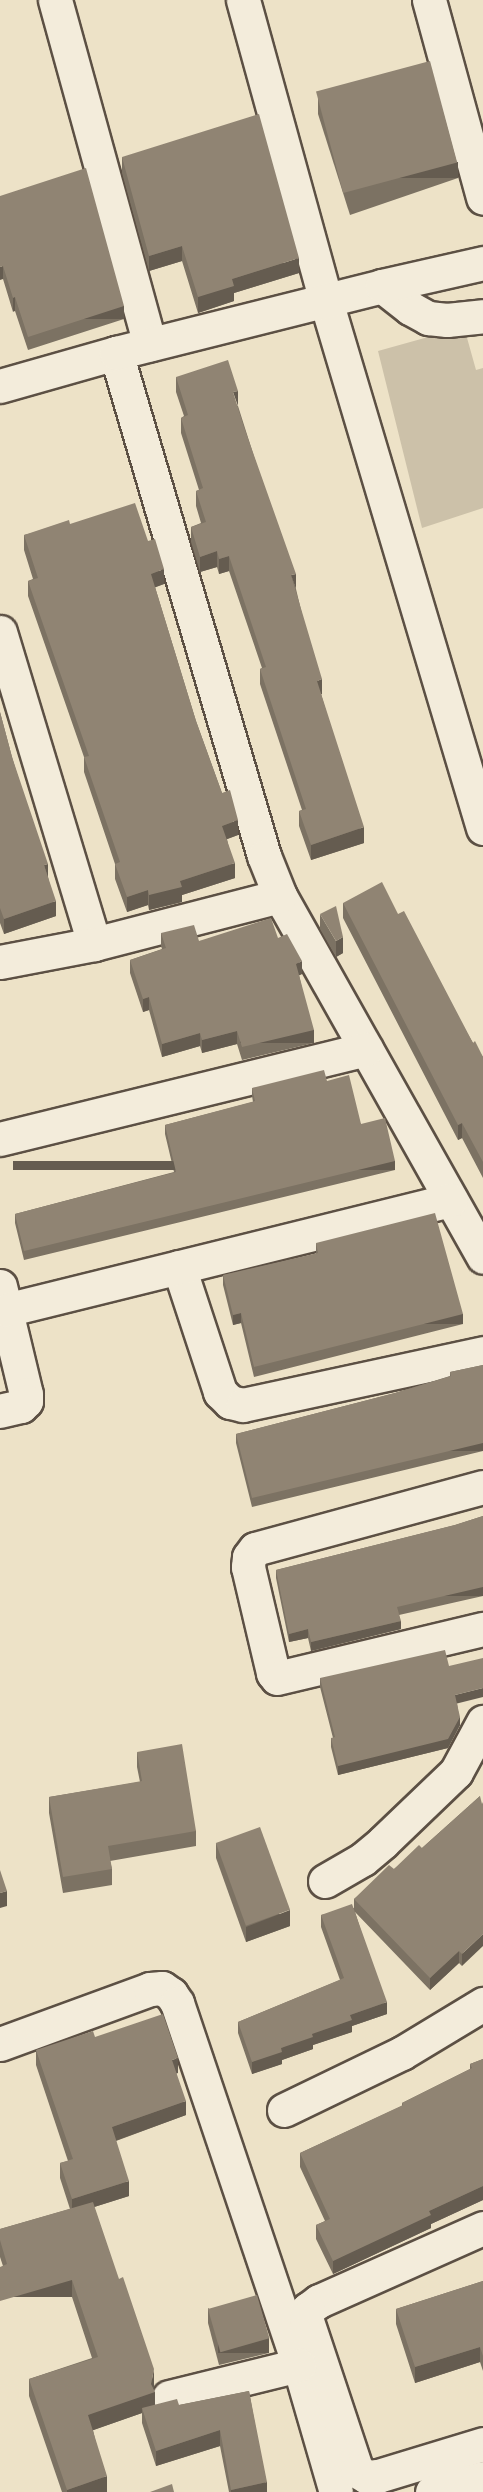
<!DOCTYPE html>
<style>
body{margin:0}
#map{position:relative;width:483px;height:2492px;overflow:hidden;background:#ede2c7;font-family:"IM FELL Great Primer",serif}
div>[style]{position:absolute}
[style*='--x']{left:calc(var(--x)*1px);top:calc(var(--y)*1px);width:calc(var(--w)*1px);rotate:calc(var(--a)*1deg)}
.green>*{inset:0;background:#ccc1a9}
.roads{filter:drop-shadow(2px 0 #5c5044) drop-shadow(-2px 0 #5c5044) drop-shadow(0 2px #5c5044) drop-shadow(0 -2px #5c5044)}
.minor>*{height:33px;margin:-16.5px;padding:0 16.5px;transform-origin:16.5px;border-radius:16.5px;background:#f3ecdb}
.wall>*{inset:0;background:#7c7263}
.shaded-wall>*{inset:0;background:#655c50;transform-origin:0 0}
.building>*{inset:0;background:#908473;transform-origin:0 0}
span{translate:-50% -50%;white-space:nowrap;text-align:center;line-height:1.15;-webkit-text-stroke:5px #f3ecdb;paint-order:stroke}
</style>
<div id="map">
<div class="green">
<div style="clip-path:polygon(464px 327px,476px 370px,483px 368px,483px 508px,422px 528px,378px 351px)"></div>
</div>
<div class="roads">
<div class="minor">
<div style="--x:55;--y:0;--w:357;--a:74.6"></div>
<div style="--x:243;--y:0;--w:312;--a:74.6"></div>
<div style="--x:326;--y:301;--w:550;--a:73.41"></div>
<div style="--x:429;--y:0;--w:205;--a:74.7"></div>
<div style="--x:382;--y:286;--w:36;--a:38"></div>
<div style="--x:410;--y:308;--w:21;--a:29"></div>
<div style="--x:428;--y:318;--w:19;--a:6"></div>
<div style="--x:447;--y:320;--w:36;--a:-6"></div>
<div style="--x:116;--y:353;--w:524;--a:73.6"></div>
<div style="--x:264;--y:856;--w:43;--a:68.2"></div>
<div style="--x:280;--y:896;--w:414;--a:60.6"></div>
<div style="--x:0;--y:386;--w:121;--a:-15.9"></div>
<div style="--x:116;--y:353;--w:274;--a:-14.1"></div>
<div style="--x:382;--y:286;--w:104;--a:-12.8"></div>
<div style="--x:0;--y:632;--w:326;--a:73.2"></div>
<div style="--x:94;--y:944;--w:192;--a:-14.5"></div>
<div style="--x:0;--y:962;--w:96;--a:-10.8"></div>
<div style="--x:0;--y:1139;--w:377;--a:-13.8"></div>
<div style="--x:179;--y:1267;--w:132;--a:71.8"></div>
<div style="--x:220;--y:1392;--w:14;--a:45"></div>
<div style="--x:230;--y:1402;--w:13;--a:13"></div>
<div style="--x:243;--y:1405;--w:246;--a:-12.2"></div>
<div style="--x:0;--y:1286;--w:111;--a:76.5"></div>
<div style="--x:26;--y:1394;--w:7;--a:90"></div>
<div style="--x:26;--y:1401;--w:7;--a:135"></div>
<div style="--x:21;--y:1406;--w:22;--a:167"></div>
<div style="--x:6;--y:1310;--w:458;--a:-13.9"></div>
<div style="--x:483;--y:1487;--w:236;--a:164.8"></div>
<div style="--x:255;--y:1549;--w:10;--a:127"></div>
<div style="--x:249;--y:1557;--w:10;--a:96"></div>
<div style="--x:248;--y:1567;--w:109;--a:76.7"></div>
<div style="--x:273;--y:1673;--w:6;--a:51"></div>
<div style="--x:277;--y:1678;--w:212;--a:-13.4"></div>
<div style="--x:325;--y:1881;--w:44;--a:-30.1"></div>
<div style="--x:363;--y:1859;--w:26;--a:-40"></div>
<div style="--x:383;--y:1842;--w:101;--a:-43.8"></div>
<div style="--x:456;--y:1772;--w:57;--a:-61.6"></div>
<div style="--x:0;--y:2044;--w:160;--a:-20.1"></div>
<div style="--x:150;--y:1989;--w:12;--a:-5"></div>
<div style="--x:162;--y:1988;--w:11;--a:34"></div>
<div style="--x:171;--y:1994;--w:11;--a:56"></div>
<div style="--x:177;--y:2003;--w:382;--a:71.4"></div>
<div style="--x:299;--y:2365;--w:132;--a:73.8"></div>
<div style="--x:284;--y:2110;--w:131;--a:-25.8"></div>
<div style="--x:402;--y:2053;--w:95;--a:-31.2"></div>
<div style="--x:483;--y:2228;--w:180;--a:156"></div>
<div style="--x:319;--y:2301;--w:14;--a:144"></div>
<div style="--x:308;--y:2309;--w:9;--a:103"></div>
<div style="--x:306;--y:2318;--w:161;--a:71.6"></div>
<div style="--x:357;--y:2471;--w:12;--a:31"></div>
<div style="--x:367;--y:2477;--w:11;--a:-5"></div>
<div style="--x:378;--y:2476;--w:110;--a:-16.9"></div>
<div style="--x:169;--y:2397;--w:134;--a:-13.8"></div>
<div style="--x:432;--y:2492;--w:53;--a:-15.4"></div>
</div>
</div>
<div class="wall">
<div style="clip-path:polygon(318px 98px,458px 178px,350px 215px,318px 114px)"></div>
<div style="clip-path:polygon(122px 157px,299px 273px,234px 293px,234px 301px,198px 313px,182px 261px,149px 271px,122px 173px)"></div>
<div style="clip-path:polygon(0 196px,124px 319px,28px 350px,15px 311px,13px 312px,3px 279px)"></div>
<div style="clip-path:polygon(176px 377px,238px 406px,296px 589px,321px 694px,364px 843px,311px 860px,299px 826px,299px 811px,302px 810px,260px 684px,260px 669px,262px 668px,229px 571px,219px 574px,217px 567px,200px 572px,191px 542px,191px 527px,201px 523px,196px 506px,196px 491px,199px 490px,181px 433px,181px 418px,184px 416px,176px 392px)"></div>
<div style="clip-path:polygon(70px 524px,148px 541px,164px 584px,155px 587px,196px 721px,222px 793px,238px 835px,227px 839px,235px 878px,182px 895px,182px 902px,149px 910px,148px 905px,127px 912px,115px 879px,115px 864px,84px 772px,84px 757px,28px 596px,28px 581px,33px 579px,24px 550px,24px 535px)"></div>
<div style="clip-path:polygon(0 712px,12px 757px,48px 877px,56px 916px,4px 934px,0 923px)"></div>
<div style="clip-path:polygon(343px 903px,398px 914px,473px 1043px,483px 1057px,483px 1178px,462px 1138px,458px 1140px,343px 918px)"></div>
<div style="clip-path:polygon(320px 914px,343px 953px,336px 957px,320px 929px)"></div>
<div style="clip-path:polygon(161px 933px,199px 941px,278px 938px,302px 974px,299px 975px,314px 1043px,242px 1060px,237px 1044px,202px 1053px,200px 1046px,162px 1057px,149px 1010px,143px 1012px,130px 973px,130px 960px,162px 949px,161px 946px)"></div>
<div style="clip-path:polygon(327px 1081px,361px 1124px,395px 1170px,24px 1260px,15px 1223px,15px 1214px,174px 1172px,165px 1134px,165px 1125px,253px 1102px,252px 1096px,252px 1088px)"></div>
<div style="clip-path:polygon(316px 1243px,463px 1324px,254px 1377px,241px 1323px,233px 1325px,223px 1285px,223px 1275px,316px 1254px)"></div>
<div style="clip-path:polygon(483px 1365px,483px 1451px,252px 1507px,236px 1443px,236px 1434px,395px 1393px,450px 1376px,450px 1372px)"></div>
<div style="clip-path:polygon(483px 1516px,483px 1596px,399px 1615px,401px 1629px,311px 1651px,308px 1638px,289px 1642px,276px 1578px,276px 1570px,455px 1525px)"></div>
<div style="clip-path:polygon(320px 1678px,457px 1703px,460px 1725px,448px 1748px,338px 1775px,331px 1747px,331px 1738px,333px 1738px,320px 1687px)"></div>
<div style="clip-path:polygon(137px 1752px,196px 1831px,196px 1846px,110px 1861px,112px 1869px,112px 1885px,63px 1893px,49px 1813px,49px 1797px,140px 1782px,137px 1767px)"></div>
<div style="clip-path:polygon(480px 1796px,462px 1966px,459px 1963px,430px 1990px,355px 1912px,387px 2014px,352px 2026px,352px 2032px,313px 2045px,313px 2049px,282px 2060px,282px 2064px,252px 2074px,238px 2033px,238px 2022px,340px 1980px,321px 1927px,321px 1915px,354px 1908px,354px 1899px,422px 1848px)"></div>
<div style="clip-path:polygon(216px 1843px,290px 1926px,246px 1942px,216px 1858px)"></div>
<div style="clip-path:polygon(95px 2037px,178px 2073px,176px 2073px,186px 2115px,116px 2141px,129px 2196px,94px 2207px,154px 2386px,153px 2389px,155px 2405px,179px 2405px,249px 2391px,267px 2492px,229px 2492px,220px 2446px,156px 2466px,142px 2423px,142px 2413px,93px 2430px,107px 2492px,62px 2492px,29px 2396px,29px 2379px,92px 2358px,72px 2297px,3px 2266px,0 2257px,0 2229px,70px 2209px,60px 2178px,60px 2163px,68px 2161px,36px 2065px,36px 2050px)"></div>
<div style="clip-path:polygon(483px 2059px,483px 2200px,431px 2224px,431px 2228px,333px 2274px,316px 2239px,316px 2225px,325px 2221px,300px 2167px,300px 2153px,402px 2106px,402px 2103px,470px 2069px,470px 2064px)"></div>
<div style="clip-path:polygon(483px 2281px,483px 2371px,480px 2362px,415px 2383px,396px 2324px,396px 2309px)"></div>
<div style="clip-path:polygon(208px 2308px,269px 2353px,219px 2365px,208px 2323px)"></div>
</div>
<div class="shaded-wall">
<div style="left:458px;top:162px;width:16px;height:114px;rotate:90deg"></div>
<div style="clip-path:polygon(182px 246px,182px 261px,149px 271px,149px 256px)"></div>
<div style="clip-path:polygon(299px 258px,299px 273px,234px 293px,234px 301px,198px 313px,198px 297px,232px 279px)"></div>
<div style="clip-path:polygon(3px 266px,3px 279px,0 280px,0 267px)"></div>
<div style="left:15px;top:297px;width:14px;height:2px;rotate:90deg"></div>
<div style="left:124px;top:306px;width:13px;height:101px;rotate:90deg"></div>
<div style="clip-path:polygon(238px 391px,238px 406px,233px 392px)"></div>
<div style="clip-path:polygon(217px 551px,217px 567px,200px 572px,200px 557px)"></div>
<div style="clip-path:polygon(229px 556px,229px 571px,219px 574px,219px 559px)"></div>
<div style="clip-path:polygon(164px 569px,164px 584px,151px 589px,151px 574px)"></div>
<div style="clip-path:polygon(296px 574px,296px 589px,291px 575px)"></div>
<div style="clip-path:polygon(322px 679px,322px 694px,317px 696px,317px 681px)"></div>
<div style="clip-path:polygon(238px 820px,238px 835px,222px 841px,222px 826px)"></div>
<div style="clip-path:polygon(364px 827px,364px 843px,311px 860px,311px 845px)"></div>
<div style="clip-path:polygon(235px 863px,235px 878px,182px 895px,182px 902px,149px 910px,149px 895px,180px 881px)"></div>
<div style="clip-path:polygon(48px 864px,48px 879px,44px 865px)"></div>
<div style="clip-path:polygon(148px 890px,148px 905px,127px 912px,127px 897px)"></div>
<div style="clip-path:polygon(56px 901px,56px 916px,4px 934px,4px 919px)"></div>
<div style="clip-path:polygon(343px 937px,343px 953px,336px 957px,336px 941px)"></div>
<div style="clip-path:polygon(302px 961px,302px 974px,296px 977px,296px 964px)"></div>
<div style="clip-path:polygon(149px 997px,149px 1010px,143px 1012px,143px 999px)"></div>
<div style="left:314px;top:1030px;width:13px;height:74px;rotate:90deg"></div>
<div style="clip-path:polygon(237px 1031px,237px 1044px,202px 1053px,202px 1040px)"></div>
<div style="clip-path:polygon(200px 1033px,200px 1046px,162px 1057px,162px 1044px)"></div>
<div style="clip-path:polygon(462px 1123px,462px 1138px,458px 1140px,458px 1125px)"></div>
<div style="left:395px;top:1161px;width:9px;height:382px;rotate:90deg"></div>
<div style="clip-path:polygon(241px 1313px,241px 1323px,233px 1325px,233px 1315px)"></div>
<div style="left:463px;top:1314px;width:10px;height:216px;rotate:90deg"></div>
<div style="left:483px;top:1443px;width:8px;height:237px;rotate:90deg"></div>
<div style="left:483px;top:1587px;width:9px;height:88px;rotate:90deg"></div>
<div style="clip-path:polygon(401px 1621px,401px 1629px,311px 1651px,311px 1642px)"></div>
<div style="clip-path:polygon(308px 1629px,308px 1638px,289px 1642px,289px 1634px)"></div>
<div style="clip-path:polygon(483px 1688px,483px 1697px,455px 1704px,455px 1695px)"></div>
<div style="clip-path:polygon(460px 1717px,460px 1725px,448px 1748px,338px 1775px,338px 1766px)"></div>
<div style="clip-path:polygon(7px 1891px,7px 1906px,0 1908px,0 1893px)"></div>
<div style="clip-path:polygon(290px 1910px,290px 1926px,246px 1942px,246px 1927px)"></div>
<div style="clip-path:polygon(483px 1934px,483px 1946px,462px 1966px,462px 1954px)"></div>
<div style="clip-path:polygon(459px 1951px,459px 1963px,430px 1990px,430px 1978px)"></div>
<div style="clip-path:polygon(387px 2002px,387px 2014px,352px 2026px,352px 2032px,313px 2045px,313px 2049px,282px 2060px,282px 2064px,252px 2074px,252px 2062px,350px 2015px)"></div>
<div style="clip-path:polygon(178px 2058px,178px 2073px,172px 2075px,172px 2060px)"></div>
<div style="clip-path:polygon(186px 2101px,186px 2115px,112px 2142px,112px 2127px)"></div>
<div style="clip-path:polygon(129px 2181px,129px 2196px,72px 2214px,72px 2199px)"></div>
<div style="clip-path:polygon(483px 2186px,483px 2200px,431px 2224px,431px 2228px,333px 2274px,333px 2261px,429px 2211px)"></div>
<div style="left:72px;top:2280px;width:17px;height:75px;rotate:90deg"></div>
<div style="left:269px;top:2338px;width:15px;height:51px;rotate:90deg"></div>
<div style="clip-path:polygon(480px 2347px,480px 2362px,415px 2383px,415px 2367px)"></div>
<div style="clip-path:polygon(154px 2369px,154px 2386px,153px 2392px,155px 2392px,155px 2408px,142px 2408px,142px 2413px,88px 2432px,88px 2415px,151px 2384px)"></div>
<div style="clip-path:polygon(220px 2430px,220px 2446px,156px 2466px,156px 2451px)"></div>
<div style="clip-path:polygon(107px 2476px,107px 2492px,67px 2492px,67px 2490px)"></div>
<div style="clip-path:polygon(267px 2482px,267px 2492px,231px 2492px,231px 2490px)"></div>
</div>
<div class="building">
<div style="left:430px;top:61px;width:105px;height:118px;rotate:75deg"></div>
<div style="clip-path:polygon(259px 114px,299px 258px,232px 279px,234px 286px,198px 297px,182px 246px,149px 256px,122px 157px)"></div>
<div style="clip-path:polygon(86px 168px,124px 306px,28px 337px,15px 297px,13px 298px,3px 266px,0 267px,0 196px)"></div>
<div style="clip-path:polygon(228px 360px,238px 391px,233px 392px,244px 427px,296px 574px,291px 575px,322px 679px,317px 681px,364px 827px,311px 845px,299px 811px,306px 809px,260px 669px,266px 667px,229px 556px,219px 559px,217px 551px,200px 557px,191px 527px,206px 522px,196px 491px,203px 488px,181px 418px,188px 415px,176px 377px)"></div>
<div style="clip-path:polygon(135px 503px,148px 541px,155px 539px,164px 569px,151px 574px,196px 721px,222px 793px,230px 790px,238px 820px,222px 826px,235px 863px,180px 881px,182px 887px,149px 895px,148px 890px,127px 897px,115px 864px,120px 862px,84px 757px,89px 756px,28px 581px,38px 578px,24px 535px,69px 520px,70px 524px)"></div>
<div style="clip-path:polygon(0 712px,12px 757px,48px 864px,44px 865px,56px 901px,4px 919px,0 908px)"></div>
<div style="clip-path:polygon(382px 882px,398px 914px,404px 911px,473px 1043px,475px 1041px,483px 1057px,483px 1162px,462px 1123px,458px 1125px,343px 903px)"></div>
<div style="clip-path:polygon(336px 906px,343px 937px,336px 941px,320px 914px)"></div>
<div style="clip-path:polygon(271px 918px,278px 938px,287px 934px,302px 961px,296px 964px,314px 1030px,242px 1047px,237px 1031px,202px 1040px,200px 1033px,162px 1044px,149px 997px,143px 999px,130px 960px,166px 948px,161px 933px,194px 925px,199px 941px)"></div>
<div style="clip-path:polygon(324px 1070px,327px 1081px,349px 1075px,361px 1124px,385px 1118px,395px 1161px,24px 1251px,15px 1214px,176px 1172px,165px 1125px,255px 1101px,252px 1088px)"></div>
<div style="clip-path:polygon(435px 1213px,463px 1314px,254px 1367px,241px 1313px,233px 1315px,223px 1275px,318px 1253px,316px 1243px)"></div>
<div style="clip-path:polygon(483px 1365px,483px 1443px,252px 1498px,236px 1434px,395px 1393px,451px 1376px,450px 1372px)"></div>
<div style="clip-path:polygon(483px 1516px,483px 1587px,397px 1607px,401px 1621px,311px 1642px,308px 1629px,289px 1634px,276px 1570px,455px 1525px)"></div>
<div style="clip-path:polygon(445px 1650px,449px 1666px,483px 1658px,483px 1688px,455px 1695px,460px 1717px,448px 1739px,338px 1766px,331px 1738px,335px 1737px,320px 1678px)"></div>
<div style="clip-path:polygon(182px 1744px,196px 1831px,108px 1846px,112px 1869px,63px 1877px,49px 1797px,142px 1781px,137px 1752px)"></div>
<div style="clip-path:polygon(480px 1796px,482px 1804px,483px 1802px,483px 1934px,462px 1954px,459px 1951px,430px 1978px,354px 1899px,389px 1865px,394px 1869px,419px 1845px,422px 1848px)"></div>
<div style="left:260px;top:1827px;width:88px;height:47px;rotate:70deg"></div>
<div style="clip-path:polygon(0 1870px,7px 1891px,0 1893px)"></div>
<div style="clip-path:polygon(352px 1904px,387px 2002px,350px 2015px,352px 2020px,312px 2034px,313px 2037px,281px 2048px,282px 2052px,252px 2062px,238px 2022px,344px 1978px,321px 1915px)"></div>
<div style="clip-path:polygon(163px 2014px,178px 2058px,172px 2060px,186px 2101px,112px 2127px,129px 2181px,72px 2199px,60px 2163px,73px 2159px,36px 2050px,93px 2031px,95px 2037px)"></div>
<div style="clip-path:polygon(483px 2059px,483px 2186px,429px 2211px,431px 2215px,333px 2261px,316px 2225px,330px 2219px,300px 2153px,403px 2105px,402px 2103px,472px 2068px,470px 2064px)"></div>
<div style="clip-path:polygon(93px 2202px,119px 2279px,123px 2277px,154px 2369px,151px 2384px,155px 2392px,88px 2415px,107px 2476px,67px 2490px,29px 2379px,98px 2357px,72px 2280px,0 2301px,0 2267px,7px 2264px,0 2240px,0 2229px)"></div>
<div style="clip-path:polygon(483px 2281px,483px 2356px,480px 2347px,415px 2367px,396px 2309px)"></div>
<div style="left:257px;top:2295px;width:45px;height:51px;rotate:74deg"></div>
<div style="clip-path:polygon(249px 2391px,267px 2482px,231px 2490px,220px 2430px,156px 2451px,142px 2408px,177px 2399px,179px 2405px)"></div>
<div style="clip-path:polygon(172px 2484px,174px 2492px,150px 2492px)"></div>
</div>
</div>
